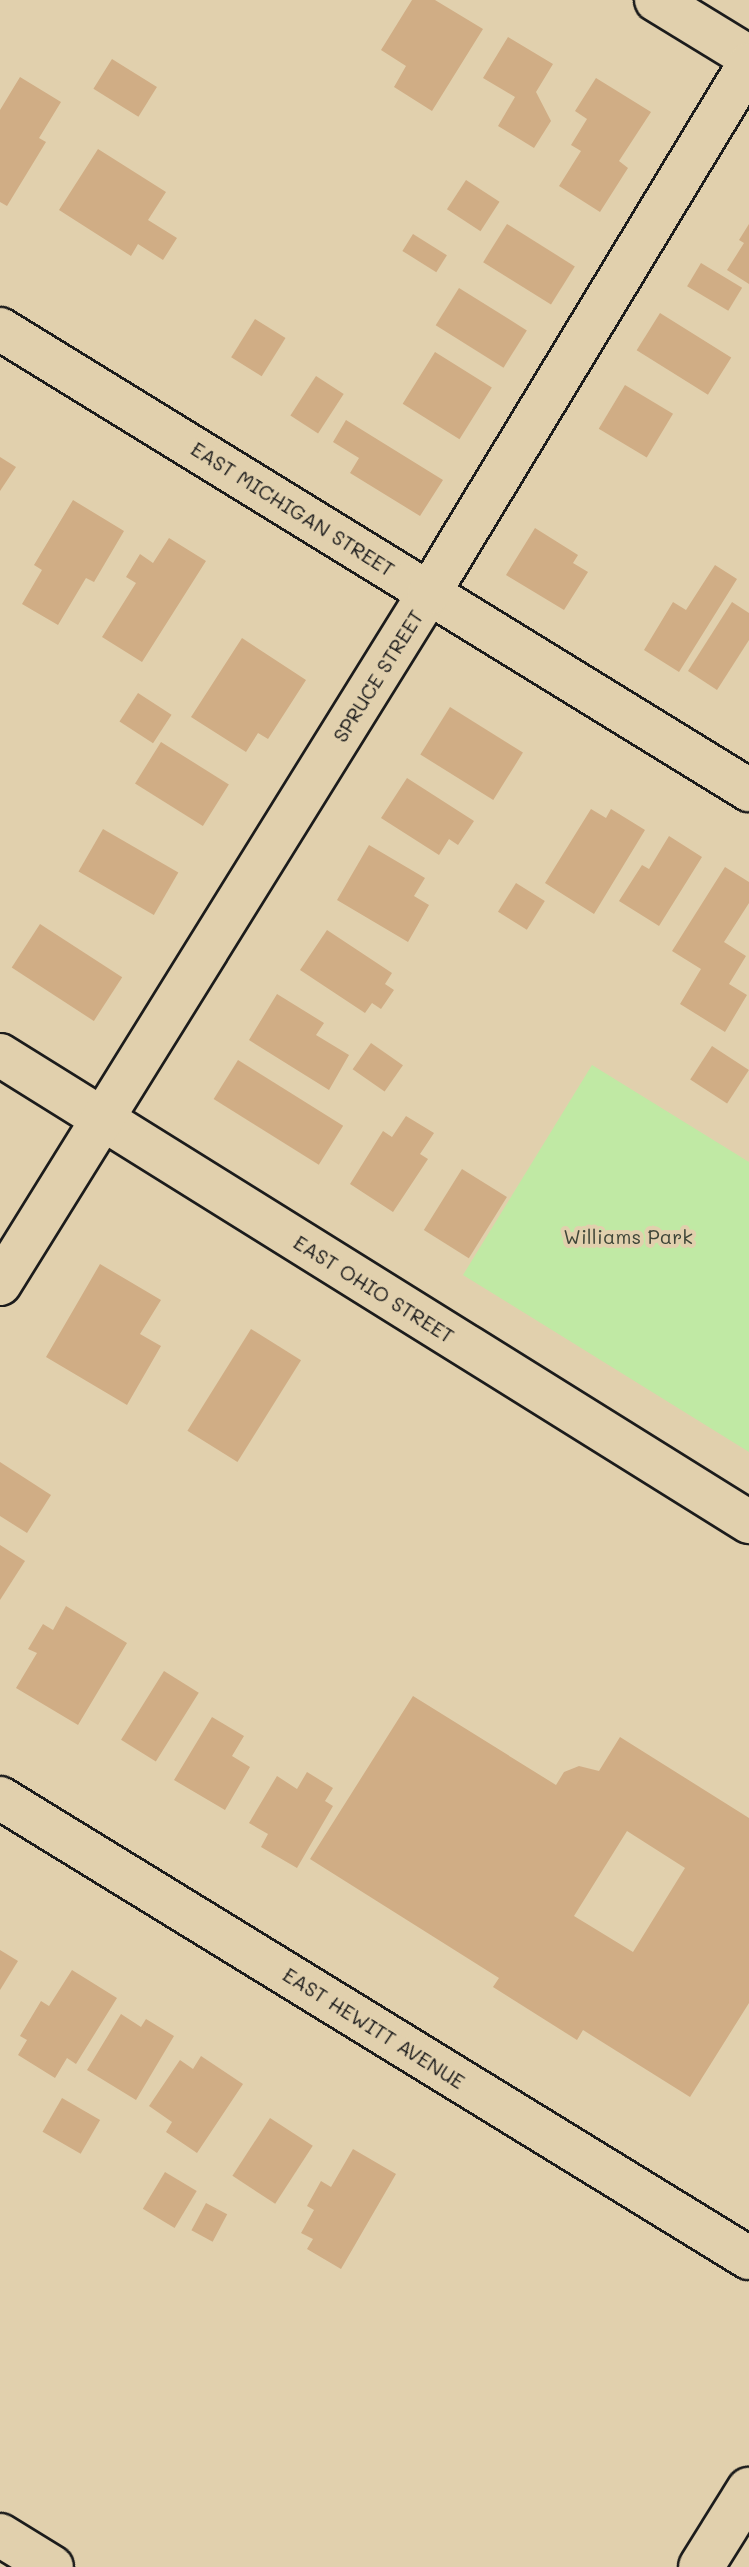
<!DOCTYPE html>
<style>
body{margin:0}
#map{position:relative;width:749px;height:2567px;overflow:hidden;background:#e1d0ad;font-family:Mali,sans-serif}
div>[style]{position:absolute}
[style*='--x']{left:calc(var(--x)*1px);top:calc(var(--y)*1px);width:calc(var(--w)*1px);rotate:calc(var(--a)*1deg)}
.green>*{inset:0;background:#c0e9a4}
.building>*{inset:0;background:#d0ad85;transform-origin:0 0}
.roads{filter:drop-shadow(2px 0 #1c1c1c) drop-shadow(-2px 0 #1c1c1c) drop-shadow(0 2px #1c1c1c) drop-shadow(0 -2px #1c1c1c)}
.minor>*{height:42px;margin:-21px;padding:0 21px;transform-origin:21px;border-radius:21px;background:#e1d0ad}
.tertiary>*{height:44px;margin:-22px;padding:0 22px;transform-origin:22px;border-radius:22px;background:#e1d0ad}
span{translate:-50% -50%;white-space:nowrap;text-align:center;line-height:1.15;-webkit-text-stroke:8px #e1d0ad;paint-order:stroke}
.street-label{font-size:20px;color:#1c1c1c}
.park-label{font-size:20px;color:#3d4537}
</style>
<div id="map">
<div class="green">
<div style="clip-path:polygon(592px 1065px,749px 1162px,749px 1452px,463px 1275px)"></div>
</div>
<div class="building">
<div style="clip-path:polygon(412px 0,435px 0,483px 29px,432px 111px,394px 87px,406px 66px,381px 50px)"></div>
<div style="clip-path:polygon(508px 37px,553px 64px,536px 92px,551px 121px,534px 148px,498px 126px,515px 97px,483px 78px)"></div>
<div style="left:112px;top:59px;width:53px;height:35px;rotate:32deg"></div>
<div style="clip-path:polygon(20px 77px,61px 102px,39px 138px,46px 142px,7px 206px,0 202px,0 110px)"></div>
<div style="clip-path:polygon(596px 78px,651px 112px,619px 161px,628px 168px,600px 212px,559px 186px,581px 151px,571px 145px,587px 119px,575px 111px)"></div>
<div style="clip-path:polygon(98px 149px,166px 192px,148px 220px,177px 238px,163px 260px,138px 244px,131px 256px,59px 210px)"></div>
<div style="left:466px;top:180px;width:40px;height:35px;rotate:33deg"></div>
<div style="left:507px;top:224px;width:80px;height:45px;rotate:32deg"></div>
<div style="clip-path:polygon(749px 224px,749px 284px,727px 270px,744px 243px,739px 240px)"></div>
<div style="left:413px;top:234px;width:40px;height:20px;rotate:32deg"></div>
<div style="left:701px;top:263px;width:48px;height:27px;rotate:31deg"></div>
<div style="left:459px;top:288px;width:80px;height:44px;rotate:32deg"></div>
<div style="left:660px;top:313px;width:84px;height:44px;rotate:32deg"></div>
<div style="left:255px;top:319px;width:36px;height:45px;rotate:32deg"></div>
<div style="left:435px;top:352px;width:67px;height:61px;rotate:32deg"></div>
<div style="left:316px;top:376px;width:33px;height:47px;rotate:33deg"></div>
<div style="left:625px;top:385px;width:56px;height:51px;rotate:31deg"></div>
<div style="clip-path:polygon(346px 420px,443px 480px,420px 516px,350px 473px,359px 458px,333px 442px)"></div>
<div style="clip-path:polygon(0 457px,16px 467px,0 491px)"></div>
<div style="clip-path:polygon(73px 500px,124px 531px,94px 582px,86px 578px,58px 625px,22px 604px,42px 570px,34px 565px)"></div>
<div style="clip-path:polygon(535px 528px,578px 555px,573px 563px,588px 572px,564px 610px,506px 575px)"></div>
<div style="clip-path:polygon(169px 538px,206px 561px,142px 662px,102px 637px,136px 583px,126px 577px,140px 554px,153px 563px)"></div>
<div style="clip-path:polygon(715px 565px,737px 579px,679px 672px,644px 650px,673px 602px,686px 610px)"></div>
<div style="clip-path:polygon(732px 602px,749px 613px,749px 640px,717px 690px,688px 671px)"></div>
<div style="clip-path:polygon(242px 638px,306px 680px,268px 739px,258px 733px,246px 752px,191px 717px)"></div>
<div style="left:138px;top:693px;width:40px;height:34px;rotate:33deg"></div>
<div style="left:450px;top:707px;width:86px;height:56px;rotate:32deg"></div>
<div style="left:161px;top:742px;width:80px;height:49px;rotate:32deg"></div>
<div style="clip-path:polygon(407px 778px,474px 821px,458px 845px,449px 839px,439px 855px,381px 818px)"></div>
<div style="clip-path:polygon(591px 809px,606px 818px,611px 809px,645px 830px,594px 914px,545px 883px)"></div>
<div style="left:103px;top:829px;width:87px;height:49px;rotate:30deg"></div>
<div style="clip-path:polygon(669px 836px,702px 857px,659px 926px,619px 901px,642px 865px,649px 869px)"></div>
<div style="clip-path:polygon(369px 845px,425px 878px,414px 896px,429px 905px,408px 942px,337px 900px)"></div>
<div style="clip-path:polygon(725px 867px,749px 882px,749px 903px,724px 942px,746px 956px,729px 984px,747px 995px,725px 1032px,680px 1004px,701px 969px,672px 951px)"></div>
<div style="left:516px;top:883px;width:34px;height:34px;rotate:32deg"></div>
<div style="left:40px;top:924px;width:98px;height:52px;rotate:33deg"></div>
<div style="clip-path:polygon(327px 930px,392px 973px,385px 984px,394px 990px,381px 1009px,372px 1003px,365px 1013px,300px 970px)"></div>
<div style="clip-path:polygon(277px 994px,324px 1023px,316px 1035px,349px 1055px,329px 1090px,249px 1040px)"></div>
<div style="left:371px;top:1043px;width:39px;height:32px;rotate:35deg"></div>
<div style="left:712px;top:1046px;width:44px;height:40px;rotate:33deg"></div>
<div style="left:238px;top:1060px;width:124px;height:46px;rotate:32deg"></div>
<div style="clip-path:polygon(406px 1116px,434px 1133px,420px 1154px,428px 1159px,393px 1212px,350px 1184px,383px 1131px,392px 1137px)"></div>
<div style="left:462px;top:1169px;width:53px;height:72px;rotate:32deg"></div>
<div style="clip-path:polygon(100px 1264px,161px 1300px,140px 1334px,161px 1346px,127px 1405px,46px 1357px)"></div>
<div style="left:251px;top:1329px;width:59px;height:120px;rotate:32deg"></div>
<div style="clip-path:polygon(0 1462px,51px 1495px,27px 1533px,0 1516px)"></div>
<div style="clip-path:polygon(0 1545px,25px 1561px,0 1600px)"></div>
<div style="clip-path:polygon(66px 1606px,127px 1643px,78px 1725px,16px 1688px,37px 1653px,28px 1649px,43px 1624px,53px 1630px)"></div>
<div style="left:164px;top:1671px;width:41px;height:81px;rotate:32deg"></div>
<div style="clip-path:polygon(evenodd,413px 1696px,556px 1785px,564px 1772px,579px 1766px,599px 1771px,620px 1737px,749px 1818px,749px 2003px,690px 2097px,583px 2030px,577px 2040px,493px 1987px,499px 1978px,310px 1859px,413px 1696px,627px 1831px,685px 1868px,633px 1952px,574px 1916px,627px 1831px)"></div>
<div style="clip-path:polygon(212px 1717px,244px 1736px,232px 1756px,250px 1767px,225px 1810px,174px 1780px)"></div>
<div style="clip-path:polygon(307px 1772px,333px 1788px,325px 1801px,333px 1806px,297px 1868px,261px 1847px,268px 1834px,249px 1823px,277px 1776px,297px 1789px)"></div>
<div style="clip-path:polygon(0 1950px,18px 1961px,0 1990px)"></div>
<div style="clip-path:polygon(72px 1970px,117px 1998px,76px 2064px,67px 2058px,55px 2078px,18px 2055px,27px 2040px,20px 2036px,41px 2001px,49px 2006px)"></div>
<div style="clip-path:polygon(121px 2014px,141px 2027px,146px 2019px,174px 2036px,136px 2100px,87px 2070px)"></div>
<div style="clip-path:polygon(201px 2056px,243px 2084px,197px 2153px,166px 2132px,172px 2122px,149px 2106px,180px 2060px,193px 2069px)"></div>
<div style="left:62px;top:2098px;width:44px;height:39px;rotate:30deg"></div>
<div style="left:270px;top:2118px;width:51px;height:69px;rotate:33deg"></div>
<div style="clip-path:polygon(353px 2149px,396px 2174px,341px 2269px,307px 2249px,313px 2239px,301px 2233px,314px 2210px,307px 2206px,321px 2181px,331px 2187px)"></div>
<div style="left:165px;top:2172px;width:37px;height:43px;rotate:31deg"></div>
<div style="left:206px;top:2203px;width:24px;height:31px;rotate:28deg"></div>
</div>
<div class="roads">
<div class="minor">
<div style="--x:656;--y:0;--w:109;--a:31.5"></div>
<div style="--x:0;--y:329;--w:880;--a:31.61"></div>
<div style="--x:0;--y:1055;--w:883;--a:31.94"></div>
<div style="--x:0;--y:1284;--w:813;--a:-58.17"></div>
<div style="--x:429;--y:593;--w:618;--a:-58.83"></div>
<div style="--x:0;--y:1798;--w:879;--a:31.56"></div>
<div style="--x:0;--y:2535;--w:61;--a:31.6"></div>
</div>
<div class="tertiary">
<div style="--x:701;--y:2567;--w:91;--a:-58.1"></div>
</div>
</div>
<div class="street-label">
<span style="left:293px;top:509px;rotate:32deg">EAST MICHIGAN STREET</span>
<span style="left:378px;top:676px;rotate:-58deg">SPRUCE STREET</span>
<span style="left:374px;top:1289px;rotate:32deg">EAST OHIO STREET</span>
<span style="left:374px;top:2028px;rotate:32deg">EAST HEWITT AVENUE</span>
</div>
<div class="park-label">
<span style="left:628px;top:1236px">Williams Park</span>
</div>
</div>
